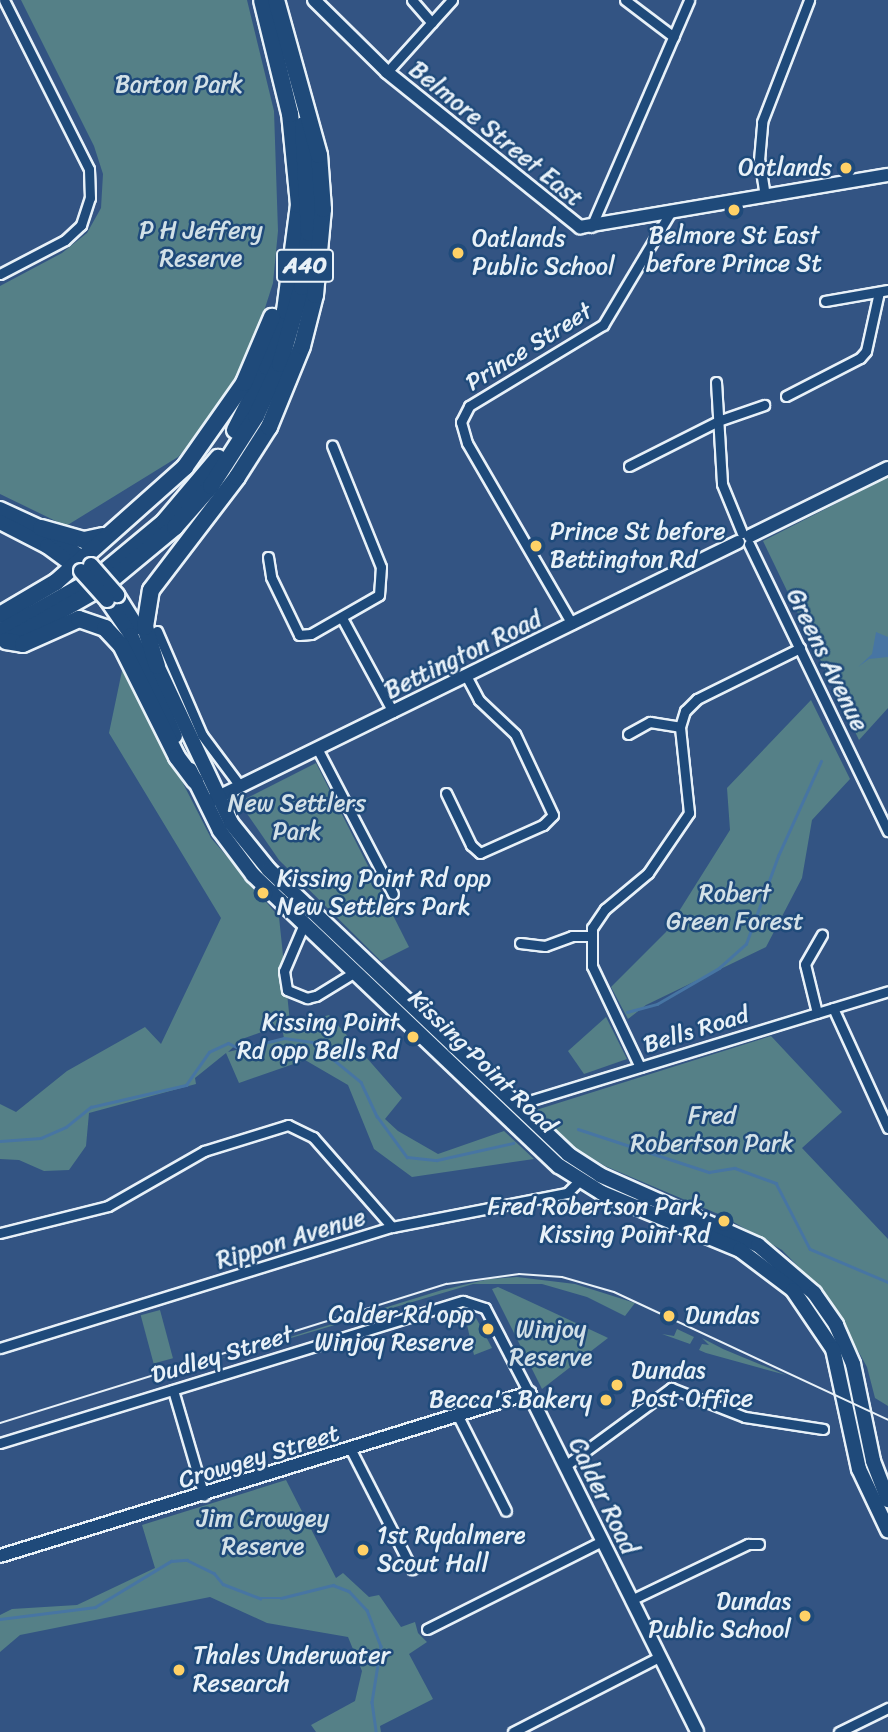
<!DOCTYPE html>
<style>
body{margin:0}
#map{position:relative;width:888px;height:1732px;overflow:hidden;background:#335483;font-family:Sriracha,sans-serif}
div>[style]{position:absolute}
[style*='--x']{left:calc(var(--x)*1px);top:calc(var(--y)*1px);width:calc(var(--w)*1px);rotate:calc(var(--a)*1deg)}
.green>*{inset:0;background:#558087;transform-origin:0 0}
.water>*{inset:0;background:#4775a3}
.stream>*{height:2.5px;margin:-1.25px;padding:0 1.25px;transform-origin:1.25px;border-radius:1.25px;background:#4775a3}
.roads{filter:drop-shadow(2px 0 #e8f1f8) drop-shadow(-2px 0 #e8f1f8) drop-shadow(0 2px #e8f1f8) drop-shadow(0 -2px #e8f1f8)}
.street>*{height:9px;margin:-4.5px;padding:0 4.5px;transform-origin:4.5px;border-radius:4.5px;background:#1f4a7a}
.secondary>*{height:12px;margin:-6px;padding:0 6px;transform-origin:6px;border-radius:6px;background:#1f4a7a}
.primary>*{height:14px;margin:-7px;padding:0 7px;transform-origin:7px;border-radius:7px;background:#1f4a7a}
.highway>*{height:16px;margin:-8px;padding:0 8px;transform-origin:8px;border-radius:8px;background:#1f4a7a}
.tram>*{height:2px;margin:-1px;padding:0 1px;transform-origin:1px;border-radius:1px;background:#e8f1f8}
.bridges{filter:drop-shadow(2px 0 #e8f1f8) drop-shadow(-2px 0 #e8f1f8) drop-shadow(0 2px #e8f1f8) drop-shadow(0 -2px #e8f1f8)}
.primary-bridge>*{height:14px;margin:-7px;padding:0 7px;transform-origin:7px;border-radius:7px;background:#1f4a7a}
.dots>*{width:19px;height:19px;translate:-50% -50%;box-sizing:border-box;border:4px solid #1f4a7a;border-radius:50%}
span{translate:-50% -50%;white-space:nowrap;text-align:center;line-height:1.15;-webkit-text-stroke:5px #1f4a7a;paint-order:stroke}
.shield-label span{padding:2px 5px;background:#1f4a7a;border:2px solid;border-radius:5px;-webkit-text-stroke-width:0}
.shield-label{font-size:23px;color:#e8f1f8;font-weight:700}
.park-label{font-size:24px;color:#d2e0e7}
.street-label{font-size:24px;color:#e8f1f8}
.poi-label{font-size:24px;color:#e8f1f8}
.right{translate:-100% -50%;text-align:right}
.left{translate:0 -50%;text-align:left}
</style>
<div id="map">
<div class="green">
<div style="clip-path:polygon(21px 0,247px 0,274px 111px,278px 231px,273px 283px,251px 352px,223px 410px,178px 457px,66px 526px,0 494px,0 286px,62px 253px,87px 233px,101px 208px,103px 174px,94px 146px)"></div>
<div style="clip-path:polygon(888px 477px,888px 708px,859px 740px,763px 541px)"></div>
<div style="clip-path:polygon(123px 666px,211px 838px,279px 917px,290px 1022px,242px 1039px,228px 1052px,284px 1038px,282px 1028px,329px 1015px,402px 1098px,385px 1119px,398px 1131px,438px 1154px,504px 1131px,534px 1159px,412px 1177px,374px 1149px,348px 1085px,305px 1060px,239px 1083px,226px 1053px,195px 1078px,196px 1084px,89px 1113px,86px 1146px,69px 1170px,44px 1171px,19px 1160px,0 1159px,0 1104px,16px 1112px,67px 1071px,145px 1027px,161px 1044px,221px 918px,109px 733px)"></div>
<div style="clip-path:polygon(811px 700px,850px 779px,812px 820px,802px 878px,766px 947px,646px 1005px,628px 1019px,611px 987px,666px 932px,730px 830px,727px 788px)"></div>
<div style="clip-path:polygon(316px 763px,409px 947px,381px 961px,279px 860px,239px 802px)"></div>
<div style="clip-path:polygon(606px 1017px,627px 1059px,584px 1074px,568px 1051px)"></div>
<div style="clip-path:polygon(771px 1036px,842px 1112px,802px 1148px,888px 1239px,888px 1406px,875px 1398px,867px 1367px,828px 1297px,782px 1250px,723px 1216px,605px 1166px,570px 1145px,536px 1110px)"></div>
<div style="clip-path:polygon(517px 1277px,575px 1284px,635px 1303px,625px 1316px,587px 1297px,542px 1284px,473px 1284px,203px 1364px,442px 1290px,489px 1279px)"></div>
<div style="clip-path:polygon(498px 1287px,604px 1336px,608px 1338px,542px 1389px,492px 1289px)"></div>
<div style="left:160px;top:1310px;width:50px;height:20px;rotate:75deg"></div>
<div style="clip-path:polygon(464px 1312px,474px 1314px,492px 1348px,474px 1355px)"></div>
<div style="clip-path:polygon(677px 1329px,694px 1337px,690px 1344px,662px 1334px,674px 1336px)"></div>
<div style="clip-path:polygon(702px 1338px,723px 1349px,786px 1375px,706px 1353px,699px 1350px,702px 1344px,709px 1345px)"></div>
<div style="clip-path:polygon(286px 1480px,336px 1578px,343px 1573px,369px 1597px,379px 1595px,401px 1627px,415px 1622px,418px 1633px,427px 1642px,409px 1654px,433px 1699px,380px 1726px,381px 1732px,316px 1732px,311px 1725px,355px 1701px,362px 1671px,348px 1637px,267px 1623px,210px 1597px,20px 1635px,0 1652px,0 1615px,12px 1609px,77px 1605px,155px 1568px,142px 1525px)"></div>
</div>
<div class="water">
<div style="clip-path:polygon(876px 632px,888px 637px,888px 657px,869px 659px,858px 667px,872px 654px)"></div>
</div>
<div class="stream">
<div style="--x:627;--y:1012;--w:31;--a:-15"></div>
<div style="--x:657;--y:1004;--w:72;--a:-30.1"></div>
<div style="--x:719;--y:968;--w:36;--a:-42"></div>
<div style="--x:746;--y:944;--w:94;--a:-70"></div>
<div style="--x:778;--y:856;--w:104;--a:-65.6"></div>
<div style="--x:578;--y:1129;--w:138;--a:18.2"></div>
<div style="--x:709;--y:1172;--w:26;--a:-9"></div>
<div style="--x:735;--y:1168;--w:44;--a:20.1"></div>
<div style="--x:776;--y:1183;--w:74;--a:62.7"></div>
<div style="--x:810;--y:1249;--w:85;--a:22.9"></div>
<div style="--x:0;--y:1141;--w:41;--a:-4.2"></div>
<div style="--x:41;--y:1138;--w:27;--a:-24"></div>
<div style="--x:66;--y:1127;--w:32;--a:-39"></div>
<div style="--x:91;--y:1107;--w:98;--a:-13"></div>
<div style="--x:186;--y:1085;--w:40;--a:-55.1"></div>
<div style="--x:209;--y:1052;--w:21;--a:-25"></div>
<div style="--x:228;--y:1043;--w:14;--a:25"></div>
<div style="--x:241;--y:1049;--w:44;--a:-14.3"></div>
<div style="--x:284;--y:1038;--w:28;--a:8"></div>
<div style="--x:312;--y:1042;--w:63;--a:39.2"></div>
<div style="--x:361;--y:1082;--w:38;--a:65"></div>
<div style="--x:377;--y:1116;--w:51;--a:53.8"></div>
<div style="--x:407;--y:1157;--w:30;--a:6"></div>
<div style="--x:437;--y:1160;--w:78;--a:-12.6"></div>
<div style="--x:0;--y:1619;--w:96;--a:-7.2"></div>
<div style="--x:95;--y:1607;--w:89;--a:-31.2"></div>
<div style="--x:171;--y:1561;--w:16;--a:-4"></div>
<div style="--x:187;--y:1560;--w:30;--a:26"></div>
<div style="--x:214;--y:1573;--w:14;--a:51"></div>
<div style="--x:223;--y:1584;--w:40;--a:21"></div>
<div style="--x:260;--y:1598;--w:21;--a:0"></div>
<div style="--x:281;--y:1598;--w:54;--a:-14"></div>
<div style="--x:333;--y:1585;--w:17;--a:21"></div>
<div style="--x:349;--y:1591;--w:26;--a:47"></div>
<div style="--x:367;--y:1610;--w:39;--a:69"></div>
<div style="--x:381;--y:1646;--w:57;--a:99.1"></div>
<div style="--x:372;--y:1702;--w:30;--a:82"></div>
</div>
<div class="roads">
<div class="street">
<div style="--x:412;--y:0;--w:30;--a:49"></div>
<div style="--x:625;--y:0;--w:61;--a:37.1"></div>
<div style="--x:387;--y:72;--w:97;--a:-47.9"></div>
<div style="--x:765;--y:196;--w:36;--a:-99"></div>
<div style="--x:759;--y:160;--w:38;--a:-85"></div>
<div style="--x:762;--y:122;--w:131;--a:-68.9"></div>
<div style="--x:591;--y:227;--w:247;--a:-66.6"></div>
<div style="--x:0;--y:274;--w:73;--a:-27.6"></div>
<div style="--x:65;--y:240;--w:22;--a:-43"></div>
<div style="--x:81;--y:225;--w:28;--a:-72"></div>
<div style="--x:90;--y:198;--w:29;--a:-92"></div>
<div style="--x:89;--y:169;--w:189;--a:-116.7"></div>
<div style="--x:825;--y:301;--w:64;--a:-9.9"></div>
<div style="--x:716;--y:382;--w:102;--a:86.6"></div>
<div style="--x:722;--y:484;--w:53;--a:67.8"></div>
<div style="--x:786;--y:396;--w:83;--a:-27.2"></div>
<div style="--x:860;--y:358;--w:9;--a:-49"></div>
<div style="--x:866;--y:351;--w:60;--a:-77.6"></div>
<div style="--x:629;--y:466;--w:100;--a:-26.8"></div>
<div style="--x:718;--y:421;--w:49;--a:-19.2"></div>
<div style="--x:749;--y:544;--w:319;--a:64.2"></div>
<div style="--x:268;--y:557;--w:20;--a:81"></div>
<div style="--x:271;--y:577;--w:64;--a:64.2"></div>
<div style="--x:299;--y:635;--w:12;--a:-5"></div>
<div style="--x:311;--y:634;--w:78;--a:-29.8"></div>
<div style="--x:379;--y:595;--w:28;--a:-86"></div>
<div style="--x:381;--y:567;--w:131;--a:-111.9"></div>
<div style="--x:342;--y:618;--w:107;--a:61.5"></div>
<div style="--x:572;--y:624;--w:209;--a:-120.1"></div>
<div style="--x:467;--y:443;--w:22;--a:-106"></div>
<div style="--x:461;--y:422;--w:18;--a:-63"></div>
<div style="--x:469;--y:406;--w:157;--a:-31.2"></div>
<div style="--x:603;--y:325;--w:131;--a:-59.1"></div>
<div style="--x:157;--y:631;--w:113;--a:66.6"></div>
<div style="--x:202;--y:735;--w:64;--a:53.3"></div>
<div style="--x:628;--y:734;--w:25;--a:-29"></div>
<div style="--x:650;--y:722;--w:30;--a:9"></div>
<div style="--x:318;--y:750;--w:162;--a:62.5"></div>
<div style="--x:446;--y:793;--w:58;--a:64.3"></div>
<div style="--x:471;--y:845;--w:12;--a:42"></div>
<div style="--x:480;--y:853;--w:69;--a:-24"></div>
<div style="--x:543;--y:825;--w:14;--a:-45"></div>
<div style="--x:553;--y:815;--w:89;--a:-115.1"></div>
<div style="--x:515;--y:734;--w:50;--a:-136.6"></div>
<div style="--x:479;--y:700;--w:27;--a:-118"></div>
<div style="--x:304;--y:924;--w:51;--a:113.1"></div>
<div style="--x:284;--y:971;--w:19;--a:81"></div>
<div style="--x:287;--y:990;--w:22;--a:22"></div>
<div style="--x:307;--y:998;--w:9;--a:-13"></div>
<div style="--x:316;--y:996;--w:46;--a:-31.6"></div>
<div style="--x:520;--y:943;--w:25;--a:7"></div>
<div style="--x:545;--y:946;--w:29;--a:-20"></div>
<div style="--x:572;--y:936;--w:18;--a:0"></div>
<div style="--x:833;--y:1008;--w:132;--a:65.4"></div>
<div style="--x:817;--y:1013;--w:50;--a:-103.8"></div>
<div style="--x:805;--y:964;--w:34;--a:-60"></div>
<div style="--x:640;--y:1067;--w:112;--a:-115.4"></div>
<div style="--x:592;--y:966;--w:38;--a:-90"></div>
<div style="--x:592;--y:928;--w:23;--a:-56"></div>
<div style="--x:605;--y:909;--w:56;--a:-39.9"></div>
<div style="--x:648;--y:873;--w:73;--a:-55.7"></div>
<div style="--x:689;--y:813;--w:86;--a:-96"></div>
<div style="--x:680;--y:727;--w:17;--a:-73"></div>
<div style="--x:685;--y:711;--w:17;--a:-45"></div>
<div style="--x:697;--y:699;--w:115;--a:-26.3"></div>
<div style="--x:516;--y:1105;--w:389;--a:-17"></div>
<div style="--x:0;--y:1233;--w:111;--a:-14"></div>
<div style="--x:108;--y:1206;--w:111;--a:-29.8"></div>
<div style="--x:204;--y:1151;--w:88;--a:-17.2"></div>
<div style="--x:288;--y:1125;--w:28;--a:26"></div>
<div style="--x:313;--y:1137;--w:120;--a:48.7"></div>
<div style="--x:0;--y:1348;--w:410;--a:-17.2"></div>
<div style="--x:392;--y:1227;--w:178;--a:-11"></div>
<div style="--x:567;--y:1193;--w:21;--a:-45"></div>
<div style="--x:173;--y:1390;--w:110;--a:73.7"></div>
<div style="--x:458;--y:1416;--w:106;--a:63.2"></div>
<div style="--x:0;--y:1443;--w:484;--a:-17.1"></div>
<div style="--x:463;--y:1301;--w:23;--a:18"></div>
<div style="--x:485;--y:1308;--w:96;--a:62.6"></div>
<div style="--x:351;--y:1450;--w:134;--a:62.9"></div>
<div style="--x:565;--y:1466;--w:132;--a:-36.3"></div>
<div style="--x:671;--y:1388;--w:79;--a:21.4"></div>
<div style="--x:745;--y:1417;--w:79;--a:8.7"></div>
<div style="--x:631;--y:1600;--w:130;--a:-25.6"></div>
<div style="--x:748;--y:1544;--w:11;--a:0"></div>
<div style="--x:427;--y:1629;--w:196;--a:-26.7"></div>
<div style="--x:513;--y:1732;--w:164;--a:-27.2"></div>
<div style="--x:839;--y:1732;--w:55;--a:-26.1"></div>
</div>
<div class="secondary">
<div style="--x:314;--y:0;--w:103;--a:44.6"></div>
<div style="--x:387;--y:72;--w:248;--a:38.8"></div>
<div style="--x:580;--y:227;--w:312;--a:-9.6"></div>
<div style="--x:750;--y:536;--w:154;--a:-26.2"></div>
<div style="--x:210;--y:801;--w:588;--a:-26.13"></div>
<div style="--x:0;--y:1556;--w:554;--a:-17.13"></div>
<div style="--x:529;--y:1393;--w:378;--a:63.6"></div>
</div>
<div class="primary">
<div style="--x:0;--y:509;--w:45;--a:24.9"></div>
<div style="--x:41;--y:528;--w:61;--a:36.3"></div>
<div style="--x:0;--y:522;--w:53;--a:27.1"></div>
<div style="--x:47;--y:546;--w:42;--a:36.3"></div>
<div style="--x:117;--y:595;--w:38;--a:58"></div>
<div style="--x:107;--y:600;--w:42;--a:55.6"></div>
<div style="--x:131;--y:635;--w:110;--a:66.5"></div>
<div style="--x:153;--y:657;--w:183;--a:64.8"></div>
<div style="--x:231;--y:823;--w:60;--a:51"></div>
<div style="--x:269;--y:870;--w:412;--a:43.5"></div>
<div style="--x:568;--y:1154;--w:38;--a:33"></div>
<div style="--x:600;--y:1175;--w:173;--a:23.9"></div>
<div style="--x:758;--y:1245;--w:74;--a:40.6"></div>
<div style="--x:814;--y:1293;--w:39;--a:55"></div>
<div style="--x:836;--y:1325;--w:43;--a:66.4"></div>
<div style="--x:853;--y:1364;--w:99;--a:78.3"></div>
<div style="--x:873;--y:1461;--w:42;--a:69"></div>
<div style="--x:190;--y:770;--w:68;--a:63.8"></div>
<div style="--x:220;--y:831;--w:55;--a:53.1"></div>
<div style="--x:253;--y:875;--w:422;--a:43.6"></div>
<div style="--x:559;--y:1166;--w:51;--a:32.1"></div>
<div style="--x:602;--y:1193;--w:149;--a:22.4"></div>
<div style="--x:740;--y:1250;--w:66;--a:37"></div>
<div style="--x:793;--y:1290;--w:71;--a:55.9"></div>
<div style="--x:833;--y:1349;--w:123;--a:77.8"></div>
<div style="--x:859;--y:1469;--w:68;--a:64.6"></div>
</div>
<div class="highway">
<div style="--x:235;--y:430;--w:71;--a:-63.1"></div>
<div style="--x:267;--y:367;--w:59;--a:-72.2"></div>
<div style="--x:285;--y:311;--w:107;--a:-82.5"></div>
<div style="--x:299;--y:205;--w:91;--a:-95.6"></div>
<div style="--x:290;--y:114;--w:117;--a:-103.8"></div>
<div style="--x:41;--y:528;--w:45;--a:15.6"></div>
<div style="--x:84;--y:540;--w:19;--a:-12"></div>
<div style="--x:104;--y:572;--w:78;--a:-39.8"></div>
<div style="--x:164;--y:522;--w:84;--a:-49.8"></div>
<div style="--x:111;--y:580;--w:83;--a:-39.6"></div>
<div style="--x:175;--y:527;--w:55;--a:-48.7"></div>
<div style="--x:211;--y:486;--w:83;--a:-57.3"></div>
<div style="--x:256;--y:416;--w:57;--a:-65.2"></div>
<div style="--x:280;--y:364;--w:80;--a:-74.1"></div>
<div style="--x:302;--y:287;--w:54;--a:-82.6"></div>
<div style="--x:309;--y:233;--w:108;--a:-93.2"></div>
<div style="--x:0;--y:615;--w:65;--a:-30.5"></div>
<div style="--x:56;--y:582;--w:173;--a:-41.7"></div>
<div style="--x:185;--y:467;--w:103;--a:-54.9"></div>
<div style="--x:244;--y:383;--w:72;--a:-67"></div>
<div style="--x:0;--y:632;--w:94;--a:-29.3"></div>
<div style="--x:11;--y:639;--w:91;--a:-29.7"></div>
<div style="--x:6;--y:641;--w:17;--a:10"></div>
<div style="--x:23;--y:644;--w:61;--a:-24.1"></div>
<div style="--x:79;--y:619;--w:28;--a:19"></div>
<div style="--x:105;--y:628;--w:23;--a:47"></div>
<div style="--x:121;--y:645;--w:125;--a:63.4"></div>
<div style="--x:177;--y:757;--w:30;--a:53"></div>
<div style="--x:157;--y:666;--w:41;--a:-107.1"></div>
<div style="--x:145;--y:627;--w:37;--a:-81"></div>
<div style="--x:151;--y:590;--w:142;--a:-52.7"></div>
<div style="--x:237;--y:477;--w:59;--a:-57.4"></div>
<div style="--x:269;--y:427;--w:87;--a:-67.8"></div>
<div style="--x:302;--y:346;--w:53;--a:-75.7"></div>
<div style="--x:315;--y:295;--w:86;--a:-84.7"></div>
<div style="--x:323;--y:209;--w:54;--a:-94.2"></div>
<div style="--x:319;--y:155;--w:161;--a:-105.5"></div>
</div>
</div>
<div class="tram">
<div style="--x:0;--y:1423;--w:468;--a:-17.3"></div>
<div style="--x:447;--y:1284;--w:73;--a:-7.9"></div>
<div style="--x:519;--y:1274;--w:43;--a:4"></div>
<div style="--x:562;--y:1277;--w:54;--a:16.1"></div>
<div style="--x:614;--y:1292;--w:302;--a:25"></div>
</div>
<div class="bridges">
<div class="primary-bridge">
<div style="--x:91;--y:565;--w:40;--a:49"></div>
<div style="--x:81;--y:571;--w:39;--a:48"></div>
</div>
</div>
<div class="dots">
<div style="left:846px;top:168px;background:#ffd166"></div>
<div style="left:734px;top:210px;background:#ffd166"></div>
<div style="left:458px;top:253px;background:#ffd166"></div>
<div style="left:536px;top:546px;background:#ffd166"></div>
<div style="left:263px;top:893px;background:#ffd166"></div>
<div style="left:413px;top:1037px;background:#ffd166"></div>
<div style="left:724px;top:1221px;background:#ffd166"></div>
<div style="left:669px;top:1316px;background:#ffd166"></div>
<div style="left:488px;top:1329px;background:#ffd166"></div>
<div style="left:617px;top:1385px;background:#ffd166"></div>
<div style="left:606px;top:1400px;background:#ffd166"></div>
<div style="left:363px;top:1550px;background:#ffd166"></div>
<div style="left:805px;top:1616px;background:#ffd166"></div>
<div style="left:179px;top:1670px;background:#ffd166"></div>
</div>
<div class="shield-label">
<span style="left:305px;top:266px">A40</span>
</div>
<div class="park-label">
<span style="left:179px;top:85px">Barton Park</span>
<span style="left:201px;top:245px">P H Jeffery<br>Reserve</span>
<span style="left:297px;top:818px">New Settlers<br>Park</span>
<span style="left:735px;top:908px">Robert<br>Green Forest</span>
<span style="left:712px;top:1130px">Fred<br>Robertson Park</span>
<span style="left:551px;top:1344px">Winjoy<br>Reserve</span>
<span style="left:263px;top:1533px">Jim Crowgey<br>Reserve</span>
</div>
<div class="street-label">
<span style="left:496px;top:134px;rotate:39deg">Belmore Street East</span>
<span style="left:529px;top:347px;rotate:-32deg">Prince Street</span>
<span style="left:463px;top:655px;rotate:-26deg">Bettington Road</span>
<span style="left:827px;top:660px;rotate:64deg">Greens Avenue</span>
<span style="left:696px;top:1030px;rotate:-17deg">Bells Road</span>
<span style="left:482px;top:1062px;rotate:44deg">Kissing Point Road</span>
<span style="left:291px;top:1239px;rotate:-17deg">Rippon Avenue</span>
<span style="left:222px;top:1355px;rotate:-17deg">Dudley Street</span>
<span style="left:259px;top:1457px;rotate:-17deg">Crowgey Street</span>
<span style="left:603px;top:1496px;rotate:64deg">Calder Road</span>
</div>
<div class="poi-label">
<span class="right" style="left:832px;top:168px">Oatlands</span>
<span style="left:734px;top:250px">Belmore St East<br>before Prince St</span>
<span class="left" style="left:472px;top:253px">Oatlands<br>Public School</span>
<span class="left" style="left:550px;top:546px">Prince St before<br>Bettington Rd</span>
<span class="left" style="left:277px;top:893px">Kissing Point Rd opp<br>New Settlers Park</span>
<span class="right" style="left:399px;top:1037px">Kissing Point<br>Rd opp Bells Rd</span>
<span class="right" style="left:710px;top:1221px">Fred Robertson Park,<br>Kissing Point Rd</span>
<span class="right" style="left:474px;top:1329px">Calder Rd opp<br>Winjoy Reserve</span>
<span class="left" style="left:685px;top:1316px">Dundas</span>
<span class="left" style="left:631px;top:1385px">Dundas<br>Post Office</span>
<span class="right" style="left:592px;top:1400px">Becca's Bakery</span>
<span class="left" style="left:377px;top:1550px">1st Rydalmere<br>Scout Hall</span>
<span class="right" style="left:791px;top:1616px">Dundas<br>Public School</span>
<span class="left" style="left:193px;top:1670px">Thales Underwater<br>Research</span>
</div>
</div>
